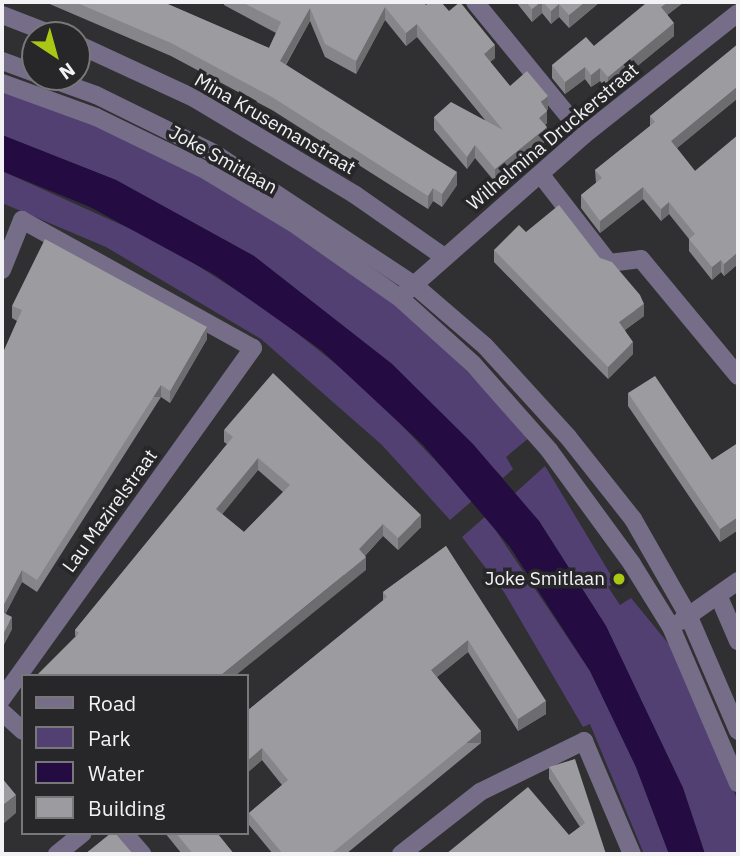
<!DOCTYPE html>
<style>
body{margin:0}
#map{position:relative;width:740px;height:856px;overflow:hidden;background:#303033;font-family:"IBM Plex Sans",sans-serif}
div>[style]{position:absolute}
[style*='--x']{left:calc(var(--x)*1px);top:calc(var(--y)*1px);width:calc(var(--w)*1px);rotate:calc(var(--a)*1deg)}
.green>*{inset:0;background:#534073}
.water>*{inset:0;background:#240b41}
.minor>*{height:18px;margin:-9px;padding:0 9px;transform-origin:9px;border-radius:9px;background:#766d88}
.wall>*{inset:0;background:#868589}
.shaded-wall>*{inset:0;background:#6d6c6f;transform-origin:0 0}
.building>*{inset:0;background:#9c9b9f}
.dots>*{width:19px;height:19px;translate:-50% -50%;box-sizing:border-box;border:4px solid #272629;border-radius:50%}
span{translate:-50% -50%;white-space:nowrap;text-align:center;line-height:1.15;-webkit-text-stroke:7px #272629;paint-order:stroke}
.street-label{font-size:19px;color:#f2f1f3}
.poi-label{font-size:19px;color:#f2f1f3}
.right{translate:-100% -50%;text-align:right}
.frame{position:absolute;inset:0;border:4px solid #f2f1f3;pointer-events:none}
.legend{position:absolute;left:21px;top:674px;width:228px;height:161px;box-sizing:border-box;background:#272629;border:2px solid #78777a;margin:0;padding:9px 12px;list-style:none;font-size:21px;color:#f2f1f3}
.legend li{display:flex;align-items:center;gap:14px;height:35px}
.legend b{width:35px;border:2px solid #78777a}
.north{position:absolute;left:21px;top:21px;width:70px;height:70px;box-sizing:border-box;background:#272629;border:2px solid #78777a;border-radius:50%;rotate:144deg;font-size:19px;font-weight:700;line-height:28px;text-align:center;color:#f2f1f3}
.north::after{content:'';display:block;margin:auto;width:24px;height:32px;background:#abc716;clip-path:polygon(50% 0,100% 100%,50% 72%,0 100%)}
</style>
<div id="map">
<div class="green">
<div style="clip-path:polygon(2px 86px,83px 115px,275px 215px,375px 287px,455px 359px,530px 437px,506px 457px,513px 469px,503px 478px,392px 364px,254px 256px,116px 180px,2px 135px)"></div>
<div style="clip-path:polygon(2px 171px,164px 244px,273px 314px,366px 388px,473px 500px,450px 520px,382px 445px,261px 339px,106px 247px,2px 203px)"></div>
<div style="clip-path:polygon(545px 466px,615px 582px,608px 587px,620px 605px,631px 598px,672px 648px,738px 801px,738px 854px,705px 854px,683px 788px,606px 626px,539px 521px,514px 494px)"></div>
<div style="clip-path:polygon(486px 516px,590px 671px,636px 767px,669px 854px,644px 854px,590px 724px,583px 727px,504px 592px,462px 537px)"></div>
</div>
<div class="water">
<div style="clip-path:polygon(2px 135px,116px 180px,254px 256px,392px 364px,473px 444px,539px 521px,606px 626px,683px 788px,705px 854px,669px 854px,636px 767px,590px 671px,510px 547px,423px 445px,321px 350px,215px 275px,90px 207px,2px 171px)"></div>
</div>
<div class="minor">
<div style="--x:475;--y:2;--w:172;--a:50.7"></div>
<div style="--x:2;--y:15;--w:56;--a:21"></div>
<div style="--x:77;--y:44;--w:129;--a:24.8"></div>
<div style="--x:194;--y:98;--w:187;--a:31"></div>
<div style="--x:354;--y:194;--w:108;--a:34.9"></div>
<div style="--x:2;--y:61;--w:35;--a:20"></div>
<div style="--x:46;--y:77;--w:53;--a:19.8"></div>
<div style="--x:96;--y:95;--w:131;--a:26.2"></div>
<div style="--x:214;--y:153;--w:238;--a:33.4"></div>
<div style="--x:413;--y:284;--w:95;--a:40.7"></div>
<div style="--x:485;--y:346;--w:123;--a:47.6"></div>
<div style="--x:568;--y:437;--w:105;--a:51.6"></div>
<div style="--x:633;--y:519;--w:113;--a:60.3"></div>
<div style="--x:689;--y:617;--w:124;--a:66.7"></div>
<div style="--x:2;--y:83;--w:100;--a:19.9"></div>
<div style="--x:96;--y:117;--w:123;--a:25.9"></div>
<div style="--x:207;--y:171;--w:100;--a:31.2"></div>
<div style="--x:293;--y:223;--w:132;--a:35.1"></div>
<div style="--x:401;--y:299;--w:97;--a:42.1"></div>
<div style="--x:473;--y:364;--w:115;--a:48.5"></div>
<div style="--x:549;--y:450;--w:141;--a:53.9"></div>
<div style="--x:632;--y:564;--w:74;--a:58.2"></div>
<div style="--x:671;--y:627;--w:170;--a:66.8"></div>
<div style="--x:541;--y:175;--w:111;--a:52.3"></div>
<div style="--x:609;--y:263;--w:32;--a:-7"></div>
<div style="--x:641;--y:259;--w:152;--a:50.3"></div>
<div style="--x:2;--y:270;--w:54;--a:-68.2"></div>
<div style="--x:22;--y:220;--w:264;--a:29"></div>
<div style="--x:253;--y:348;--w:432;--a:125.6"></div>
<div style="--x:406;--y:292;--w:237;--a:-41.4"></div>
<div style="--x:584;--y:135;--w:196;--a:-38.4"></div>
<div style="--x:719;--y:597;--w:48;--a:66.6"></div>
<div style="--x:681;--y:621;--w:70;--a:-35.1"></div>
<div style="--x:2;--y:712;--w:28;--a:42"></div>
<div style="--x:124;--y:833;--w:28;--a:49"></div>
<div style="--x:57;--y:854;--w:33;--a:-39"></div>
<div style="--x:401;--y:854;--w:100;--a:-38.1"></div>
<div style="--x:480;--y:792;--w:116;--a:-26.1"></div>
<div style="--x:584;--y:741;--w:123;--a:67"></div>
</div>
<div class="wall">
<div style="clip-path:polygon(45px 2px,163px 2px,269px 48px,276px 33px,224px 5px,224px 2px,423px 2px,426px 5px,449px 11px,495px 58px,490px 62px,510px 86px,548px 109px,547px 110px,547px 123px,545px 125px,547px 140px,495px 182px,475px 158px,467px 169px,434px 130px,434px 117px,485px 120px,417px 37px,406px 46px,385px 20px,356px 74px,325px 57px,310px 21px,286px 65px,457px 185px,442px 207px,433px 201px,428px 209px,272px 110px,171px 56px)"></div>
<div style="clip-path:polygon(516px 2px,600px 2px,569px 28px,559px 17px,551px 24px,542px 13px,532px 22px)"></div>
<div style="clip-path:polygon(645px 2px,684px 2px,667px 15px,674px 36px,608px 90px,600px 81px,591px 87px,585px 79px,565px 94px,552px 78px,552px 65px,594px 46px,646px 3px)"></div>
<div style="clip-path:polygon(738px 44px,738px 98px,677px 148px,695px 171px,738px 135px,738px 264px,724px 276px,721px 272px,712px 280px,689px 251px,689px 239px,669px 214px,661px 221px,643px 199px,600px 233px,581px 208px,581px 195px,596px 183px,595px 170px,650px 126px,650px 116px)"></div>
<div style="clip-path:polygon(526px 232px,644px 316px,625px 330px,633px 354px,608px 379px,494px 262px,494px 250px)"></div>
<div style="clip-path:polygon(12px 306px,207px 339px,170px 403px,161px 397px,37px 592px,22px 582px,5px 614px,12px 629px,2px 648px,2px 355px,17px 321px,12px 318px)"></div>
<div style="clip-path:polygon(628px 393px,712px 460px,738px 443px,738px 530px,720px 542px,628px 406px)"></div>
<div style="clip-path:polygon(evenodd,224px 430px,421px 527px,398px 550px,383px 536px,365px 556px,366px 570px,75px 636px,75px 630px,227px 444px,224px 442px,224px 430px,258px 470px,283px 492px,244px 532px,222px 514px,258px 470px)"></div>
<div style="clip-path:polygon(446px 546px,546px 714px,518px 731px,468px 652px,437px 677px,481px 743px,346px 854px,273px 854px,249px 825px,249px 813px,282px 785px,262px 760px,247px 773px,247px 711px,383px 601px,383px 592px)"></div>
<div style="clip-path:polygon(549px 767px,606px 854px,569px 835px,580px 827px,549px 779px)"></div>
<div style="clip-path:polygon(165px 833px,217px 833px,234px 854px,182px 854px)"></div>
</div>
<div class="shaded-wall">
<div style="clip-path:polygon(541px 2px,542px 2px,542px 13px,532px 22px,532px 9px)"></div>
<div style="clip-path:polygon(585px 2px,600px 2px,569px 28px,569px 15px)"></div>
<div style="clip-path:polygon(668px 2px,684px 2px,661px 20px,661px 7px)"></div>
<div style="clip-path:polygon(559px 4px,559px 17px,551px 24px,551px 11px)"></div>
<div style="clip-path:polygon(385px 7px,385px 20px,356px 74px,356px 61px)"></div>
<div style="clip-path:polygon(310px 8px,310px 21px,280px 74px,280px 61px)"></div>
<div style="clip-path:polygon(674px 23px,674px 36px,608px 90px,608px 77px)"></div>
<div style="clip-path:polygon(417px 24px,417px 37px,406px 46px,406px 33px)"></div>
<div style="clip-path:polygon(495px 45px,495px 58px,484px 67px,484px 54px)"></div>
<div style="clip-path:polygon(585px 67px,585px 79px,565px 94px,565px 82px)"></div>
<div style="clip-path:polygon(600px 68px,600px 81px,591px 87px,591px 75px)"></div>
<div style="clip-path:polygon(738px 86px,738px 98px,671px 153px,671px 141px)"></div>
<div style="clip-path:polygon(548px 96px,548px 109px,541px 115px,541px 102px)"></div>
<div style="clip-path:polygon(547px 111px,547px 123px,539px 130px,539px 118px)"></div>
<div style="clip-path:polygon(547px 127px,547px 140px,495px 182px,495px 169px)"></div>
<div style="clip-path:polygon(475px 145px,475px 158px,467px 169px,467px 157px)"></div>
<div style="clip-path:polygon(457px 172px,457px 185px,442px 207px,442px 194px)"></div>
<div style="clip-path:polygon(643px 187px,643px 199px,600px 233px,600px 221px)"></div>
<div style="clip-path:polygon(433px 188px,433px 201px,428px 209px,428px 196px)"></div>
<div style="clip-path:polygon(669px 202px,669px 214px,661px 221px,661px 209px)"></div>
<div style="clip-path:polygon(738px 252px,738px 264px,724px 276px,724px 264px)"></div>
<div style="clip-path:polygon(721px 260px,721px 272px,712px 280px,712px 267px)"></div>
<div style="clip-path:polygon(644px 304px,644px 316px,619px 334px,619px 322px)"></div>
<div style="clip-path:polygon(207px 327px,207px 339px,170px 403px,170px 391px)"></div>
<div style="clip-path:polygon(633px 342px,633px 354px,608px 379px,608px 367px)"></div>
<div style="left:161px;top:385px;width:12px;height:231px;rotate:90deg"></div>
<div style="clip-path:polygon(258px 458px,258px 470px,216px 522px,216px 509px)"></div>
<div style="clip-path:polygon(421px 515px,421px 527px,398px 550px,398px 538px)"></div>
<div style="clip-path:polygon(738px 517px,738px 530px,720px 542px,720px 529px)"></div>
<div style="clip-path:polygon(383px 524px,383px 536px,359px 562px,359px 549px)"></div>
<div style="clip-path:polygon(366px 557px,366px 570px,235px 676px,220px 676px)"></div>
<div style="clip-path:polygon(22px 570px,22px 582px,2px 621px,2px 608px)"></div>
<div style="clip-path:polygon(12px 617px,12px 629px,2px 648px,2px 636px)"></div>
<div style="clip-path:polygon(468px 640px,468px 652px,431px 682px,431px 670px)"></div>
<div style="clip-path:polygon(546px 701px,546px 714px,518px 731px,518px 719px)"></div>
<div style="left:481px;top:731px;width:12px;height:194px;rotate:90deg"></div>
<div style="clip-path:polygon(262px 748px,262px 760px,247px 773px,247px 761px)"></div>
<div style="clip-path:polygon(16px 795px,16px 813px,2px 825px,2px 806px)"></div>
</div>
<div class="building">
<div style="clip-path:polygon(75px 2px,163px 2px,269px 48px,281px 22px,242px 2px,423px 2px,426px 5px,429px 2px,441px 2px,449px 11px,460px 2px,495px 45px,484px 54px,510px 86px,527px 71px,548px 96px,541px 102px,547px 111px,539px 118px,547px 127px,495px 169px,475px 145px,467px 157px,434px 117px,451px 102px,503px 130px,417px 24px,406px 33px,385px 7px,356px 61px,325px 44px,310px 8px,280px 61px,457px 172px,442px 194px,433px 188px,428px 196px,272px 97px,171px 43px)"></div>
<div style="clip-path:polygon(526px 2px,541px 2px,532px 9px)"></div>
<div style="clip-path:polygon(543px 2px,585px 2px,569px 15px,559px 4px,551px 11px)"></div>
<div style="clip-path:polygon(648px 2px,668px 2px,661px 7px,674px 23px,608px 77px,600px 68px,591px 75px,585px 67px,565px 82px,552px 65px,586px 37px,594px 46px)"></div>
<div style="clip-path:polygon(738px 44px,738px 86px,671px 141px,695px 171px,738px 135px,738px 252px,724px 264px,721px 260px,712px 267px,689px 239px,695px 234px,669px 202px,661px 209px,643px 187px,600px 221px,581px 195px,602px 178px,595px 170px,655px 122px,650px 116px)"></div>
<div style="clip-path:polygon(559px 205px,600px 258px,612px 262px,640px 295px,644px 304px,619px 322px,633px 342px,608px 367px,494px 250px,519px 225px,526px 232px)"></div>
<div style="clip-path:polygon(45px 239px,207px 327px,170px 391px,161px 385px,37px 580px,22px 570px,2px 608px,2px 355px,22px 310px,12px 306px)"></div>
<div style="clip-path:polygon(evenodd,273px 373px,421px 515px,398px 538px,383px 524px,359px 549px,366px 557px,220px 676px,36px 676px,79px 633px,75px 630px,233px 437px,224px 430px,273px 373px,258px 458px,290px 485px,244px 532px,216px 509px,258px 458px)"></div>
<div style="clip-path:polygon(655px 376px,712px 460px,738px 443px,738px 517px,720px 529px,628px 393px)"></div>
<div style="clip-path:polygon(446px 546px,546px 701px,518px 719px,468px 640px,431px 670px,481px 731px,331px 854px,283px 854px,249px 813px,288px 780px,262px 748px,247px 761px,247px 711px,387px 597px,383px 592px)"></div>
<div style="clip-path:polygon(2px 612px,12px 617px,2px 636px)"></div>
<div style="clip-path:polygon(575px 759px,606px 854px,446px 854px,528px 787px,569px 835px,585px 823px,549px 767px)"></div>
<div style="clip-path:polygon(2px 778px,16px 795px,2px 806px)"></div>
<div style="clip-path:polygon(111px 833px,115px 833px,133px 854px,85px 854px)"></div>
<div style="clip-path:polygon(176px 833px,217px 833px,234px 854px,193px 854px)"></div>
</div>
<div class="dots">
<div style="left:619px;top:579px;background:#abc716"></div>
</div>
<div class="street-label">
<span style="left:275px;top:124px;rotate:30deg">Mina Krusemanstraat</span>
<span style="left:553px;top:137px;rotate:-40deg">Wilhelmina Druckerstraat</span>
<span style="left:223px;top:160px;rotate:29deg">Joke Smitlaan</span>
<span style="left:110px;top:511px;rotate:-54deg">Lau Mazirelstraat</span>
</div>
<div class="poi-label">
<span class="right" style="left:605px;top:579px">Joke Smitlaan</span>
</div>
<div class="frame"></div>
<ul class="legend">
<li><b style="height:9px;background:#766d88"></b>Road</li>
<li><b style="height:19px;background:#534073"></b>Park</li>
<li><b style="height:19px;background:#240b41"></b>Water</li>
<li><b style="height:19px;background:#9c9b9f"></b>Building</li>
</ul>
<div class="north">N</div>
</div>
